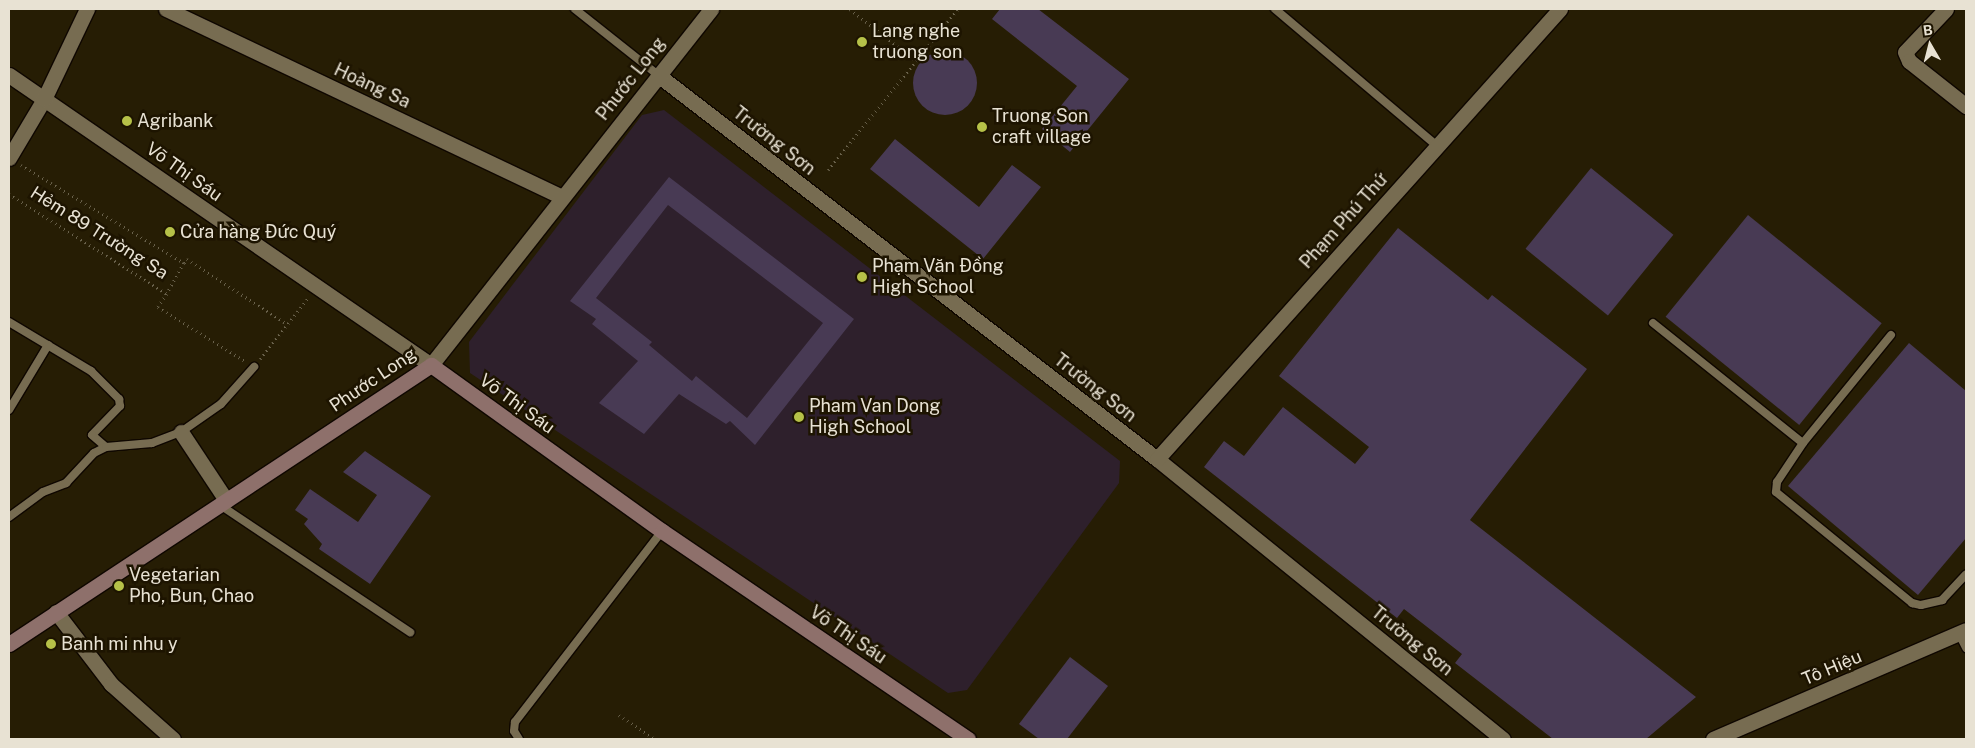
<!DOCTYPE html>
<meta charset="utf-8">
<style>
body{margin:0}
#map{position:relative;width:1975px;height:748px;overflow:hidden;background:#261d04;font-family:"Public Sans",sans-serif}
div>[style]{position:absolute}
[style*='--x']{left:calc(var(--x)*1px);top:calc(var(--y)*1px);width:calc(var(--w)*1px);rotate:calc(var(--a)*1deg)}
.education>*{inset:0;background:#2e202c}
.building>*{inset:0;background:#483a54;transform-origin:0 0}
.round{border-radius:50%}
.path>*{height:2.5px;margin-top:-1.25px;transform-origin:0;background:repeating-linear-gradient(90deg,#69614b 0 1px,transparent 0 5px)}
.roads{filter:drop-shadow(1px 0 #0f0700) drop-shadow(-1px 0 #0f0700) drop-shadow(0 1px #0f0700) drop-shadow(0 -1px #0f0700)}
.service>*{height:8px;margin:-4px;padding:0 4px;transform-origin:4px;border-radius:4px;background:#776c51}
.minor>*{height:15px;margin:-7.5px;padding:0 7.5px;transform-origin:7.5px;border-radius:7.5px;background:#776c51}
.tertiary>*{height:15px;margin:-7.5px;padding:0 7.5px;transform-origin:7.5px;border-radius:7.5px;background:#776c51}
.secondary>*{height:15px;margin:-7.5px;padding:0 7.5px;transform-origin:7.5px;border-radius:7.5px;background:#8e706b}
.dots>*{width:14px;height:14px;translate:-50% -50%;box-sizing:border-box;border:2px solid #1d1400;border-radius:50%}
span{translate:-50% -50%;white-space:nowrap;text-align:center;line-height:1.15;-webkit-text-stroke:5px #1d1400;paint-order:stroke}
.poi-label{font-size:18px;color:#e8e2d3}
.left{translate:0 -50%;text-align:left}
.street-label{font-size:18px;color:#e8e2d3}
.frame{position:absolute;inset:0;border:10px solid #e8e2d3;pointer-events:none}
.north{position:absolute;left:1905px;top:20px;width:50px;height:50px;-webkit-text-stroke:4px #1d1400;paint-order:stroke;rotate:352deg;font-size:14px;font-weight:700;line-height:20px;text-align:center;color:#e8e2d3}
.north::after{content:'';display:block;margin:auto;width:18px;height:22px;background:#e8e2d3;clip-path:polygon(50% 0,100% 100%,50% 72%,0 100%)}
</style>
<div id="map">
<div class="education">
<div style="clip-path:polygon(664px 110px,1120px 461px,1119px 483px,967px 690px,948px 693px,470px 373px,469px 342px,642px 115px)"></div>
</div>
<div class="building">
<div style="clip-path:polygon(1000px 9px,1038px 9px,1129px 79px,1070px 152px,1042px 129px,1077px 86px,992px 19px)"></div>
<div class="round" style="left:913px;top:51px;width:64px;height:64px"></div>
<div style="clip-path:polygon(895px 139px,979px 207px,1012px 165px,1041px 187px,983px 259px,870px 169px)"></div>
<div style="left:1591px;top:168px;width:106px;height:104px;rotate:39deg"></div>
<div style="clip-path:polygon(evenodd,669px 177px,854px 319px,755px 445px,730px 421px,726px 424px,679px 394px,644px 434px,599px 403px,638px 361px,592px 324px,596px 319px,570px 301px,669px 177px,668px 205px,823px 323px,747px 418px,696px 376px,692px 381px,649px 345px,652px 342px,596px 298px,668px 205px)"></div>
<div style="left:1748px;top:215px;width:172px;height:131px;rotate:39deg"></div>
<div style="clip-path:polygon(1398px 228px,1488px 300px,1492px 295px,1587px 369px,1470px 520px,1696px 697px,1646px 739px,1553px 739px,1455px 663px,1462px 654px,1404px 609px,1397px 618px,1204px 467px,1224px 441px,1244px 456px,1283px 407px,1355px 464px,1369px 447px,1279px 376px)"></div>
<div style="clip-path:polygon(1909px 343px,1966px 391px,1966px 538px,1918px 595px,1788px 486px)"></div>
<div style="clip-path:polygon(365px 451px,431px 496px,370px 584px,319px 549px,322px 544px,304px 524px,308px 519px,295px 510px,310px 489px,358px 522px,377px 495px,343px 472px)"></div>
<div style="clip-path:polygon(1070px 657px,1108px 686px,1067px 739px,1039px 739px,1019px 724px)"></div>
</div>
<div class="path">
<div style="--x:850;--y:9;--w:83;--a:38.1"></div>
<div style="--x:21;--y:165;--w:190;--a:31"></div>
<div style="--x:184;--y:263;--w:35;--a:119"></div>
<div style="--x:828;--y:170;--w:207;--a:-51.1"></div>
<div style="--x:9;--y:194;--w:187;--a:32.3"></div>
<div style="--x:167;--y:294;--w:16;--a:125"></div>
<div style="--x:158;--y:307;--w:102;--a:31.8"></div>
<div style="--x:184;--y:263;--w:5;--a:-53"></div>
<div style="--x:187;--y:259;--w:119;--a:33"></div>
<div style="--x:260;--y:359;--w:78;--a:-51.8"></div>
<div style="--x:619;--y:715;--w:43;--a:33.7"></div>
</div>
<div class="roads">
<div class="service">
<div style="--x:575;--y:9;--w:106;--a:38.5"></div>
<div style="--x:1275;--y:9;--w:212;--a:40.2"></div>
<div style="--x:9;--y:322;--w:96;--a:30.9"></div>
<div style="--x:91;--y:371;--w:40;--a:45"></div>
<div style="--x:119;--y:399;--w:7;--a:82"></div>
<div style="--x:120;--y:406;--w:40;--a:134"></div>
<div style="--x:92;--y:435;--w:18;--a:41"></div>
<div style="--x:1653;--y:323;--w:192;--a:38.7"></div>
<div style="--x:1891;--y:335;--w:139;--a:129.2"></div>
<div style="--x:1803;--y:443;--w:47;--a:123.7"></div>
<div style="--x:1777;--y:482;--w:10;--a:96"></div>
<div style="--x:1776;--y:492;--w:176;--a:39.2"></div>
<div style="--x:1912;--y:603;--w:9;--a:13"></div>
<div style="--x:1921;--y:605;--w:22;--a:-13"></div>
<div style="--x:1942;--y:600;--w:35;--a:-47"></div>
<div style="--x:9;--y:410;--w:76;--a:-59"></div>
<div style="--x:220;--y:505;--w:229;--a:33.8"></div>
<div style="--x:9;--y:517;--w:42;--a:-36.3"></div>
<div style="--x:43;--y:492;--w:25;--a:-21"></div>
<div style="--x:66;--y:483;--w:41;--a:-47"></div>
<div style="--x:94;--y:453;--w:13;--a:-27"></div>
<div style="--x:106;--y:447;--w:46;--a:-5"></div>
<div style="--x:152;--y:443;--w:31;--a:-21"></div>
<div style="--x:181;--y:432;--w:49;--a:-35"></div>
<div style="--x:221;--y:404;--w:50;--a:-48.3"></div>
<div style="--x:1959;--y:634;--w:16;--a:63"></div>
<div style="--x:519;--y:739;--w:9;--a:-122"></div>
<div style="--x:514;--y:731;--w:9;--a:-84"></div>
<div style="--x:515;--y:722;--w:241;--a:-52.4"></div>
</div>
<div class="minor">
<div style="--x:166;--y:9;--w:438;--a:25.4"></div>
<div style="--x:1946;--y:9;--w:59;--a:133.6"></div>
<div style="--x:1905;--y:52;--w:10;--a:66"></div>
<div style="--x:1909;--y:61;--w:73;--a:38.3"></div>
<div style="--x:658;--y:75;--w:630;--a:37.58"></div>
<div style="--x:1157;--y:459;--w:445;--a:39"></div>
<div style="--x:9;--y:158;--w:69;--a:-59.3"></div>
<div style="--x:431;--y:365;--w:453;--a:-51.8"></div>
<div style="--x:181;--y:432;--w:82;--a:56.5"></div>
<div style="--x:1157;--y:459;--w:604;--a:-48.15"></div>
<div style="--x:56;--y:612;--w:91;--a:52.6"></div>
<div style="--x:111;--y:684;--w:83;--a:41.6"></div>
</div>
<div class="tertiary">
<div style="--x:9;--y:75;--w:512;--a:34.5"></div>
<div style="--x:44;--y:99;--w:100;--a:-64.5"></div>
<div style="--x:1713;--y:739;--w:275;--a:-23.3"></div>
</div>
<div class="secondary">
<div style="--x:9;--y:644;--w:506;--a:-33.47"></div>
<div style="--x:431;--y:365;--w:284;--a:35.7"></div>
<div style="--x:662;--y:531;--w:370;--a:34.2"></div>
</div>
</div>
<div class="dots">
<div style="left:862px;top:42px;background:#b6c148"></div>
<div style="left:127px;top:121px;background:#b6c148"></div>
<div style="left:982px;top:127px;background:#b6c148"></div>
<div style="left:170px;top:232px;background:#b6c148"></div>
<div style="left:862px;top:277px;background:#b6c148"></div>
<div style="left:799px;top:417px;background:#b6c148"></div>
<div style="left:119px;top:586px;background:#b6c148"></div>
<div style="left:51px;top:644px;background:#b6c148"></div>
</div>
<div class="poi-label">
<span class="left" style="left:872px;top:42px">Lang nghe<br>truong son</span>
<span class="left" style="left:992px;top:127px">Truong Son<br>craft village</span>
<span class="left" style="left:137px;top:121px">Agribank</span>
<span class="left" style="left:180px;top:232px">Cửa hàng Đức Quý</span>
<span class="left" style="left:872px;top:277px">Phạm Văn Đồng<br>High School</span>
<span class="left" style="left:809px;top:417px">Pham Van Dong<br>High School</span>
<span class="left" style="left:129px;top:586px">Vegetarian<br>Pho, Bun, Chao</span>
<span class="left" style="left:61px;top:644px">Banh mi nhu y</span>
</div>
<div class="street-label">
<span style="left:631px;top:79px;rotate:-52deg">Phước Long</span>
<span style="left:372px;top:86px;rotate:25deg">Hoàng Sa</span>
<span style="left:774px;top:141px;rotate:38deg">Trường Sơn</span>
<span style="left:184px;top:172px;rotate:35deg">Võ Thị Sáu</span>
<span style="left:1344px;top:221px;rotate:-48deg">Phạm Phú Thứ</span>
<span style="left:99px;top:233px;rotate:32deg">Hẻm 89 Trường Sa</span>
<span style="left:373px;top:380px;rotate:-34deg">Phước Long</span>
<span style="left:1095px;top:388px;rotate:38deg">Trường Sơn</span>
<span style="left:517px;top:404px;rotate:36deg">Võ Thị Sáu</span>
<span style="left:848px;top:635px;rotate:34deg">Võ Thị Sáu</span>
<span style="left:1412px;top:641px;rotate:39deg">Trường Sơn</span>
<span style="left:1832px;top:668px;rotate:-23deg">Tô Hiệu</span>
</div>
<div class="frame"></div>
<div class="north">B</div>
</div>
